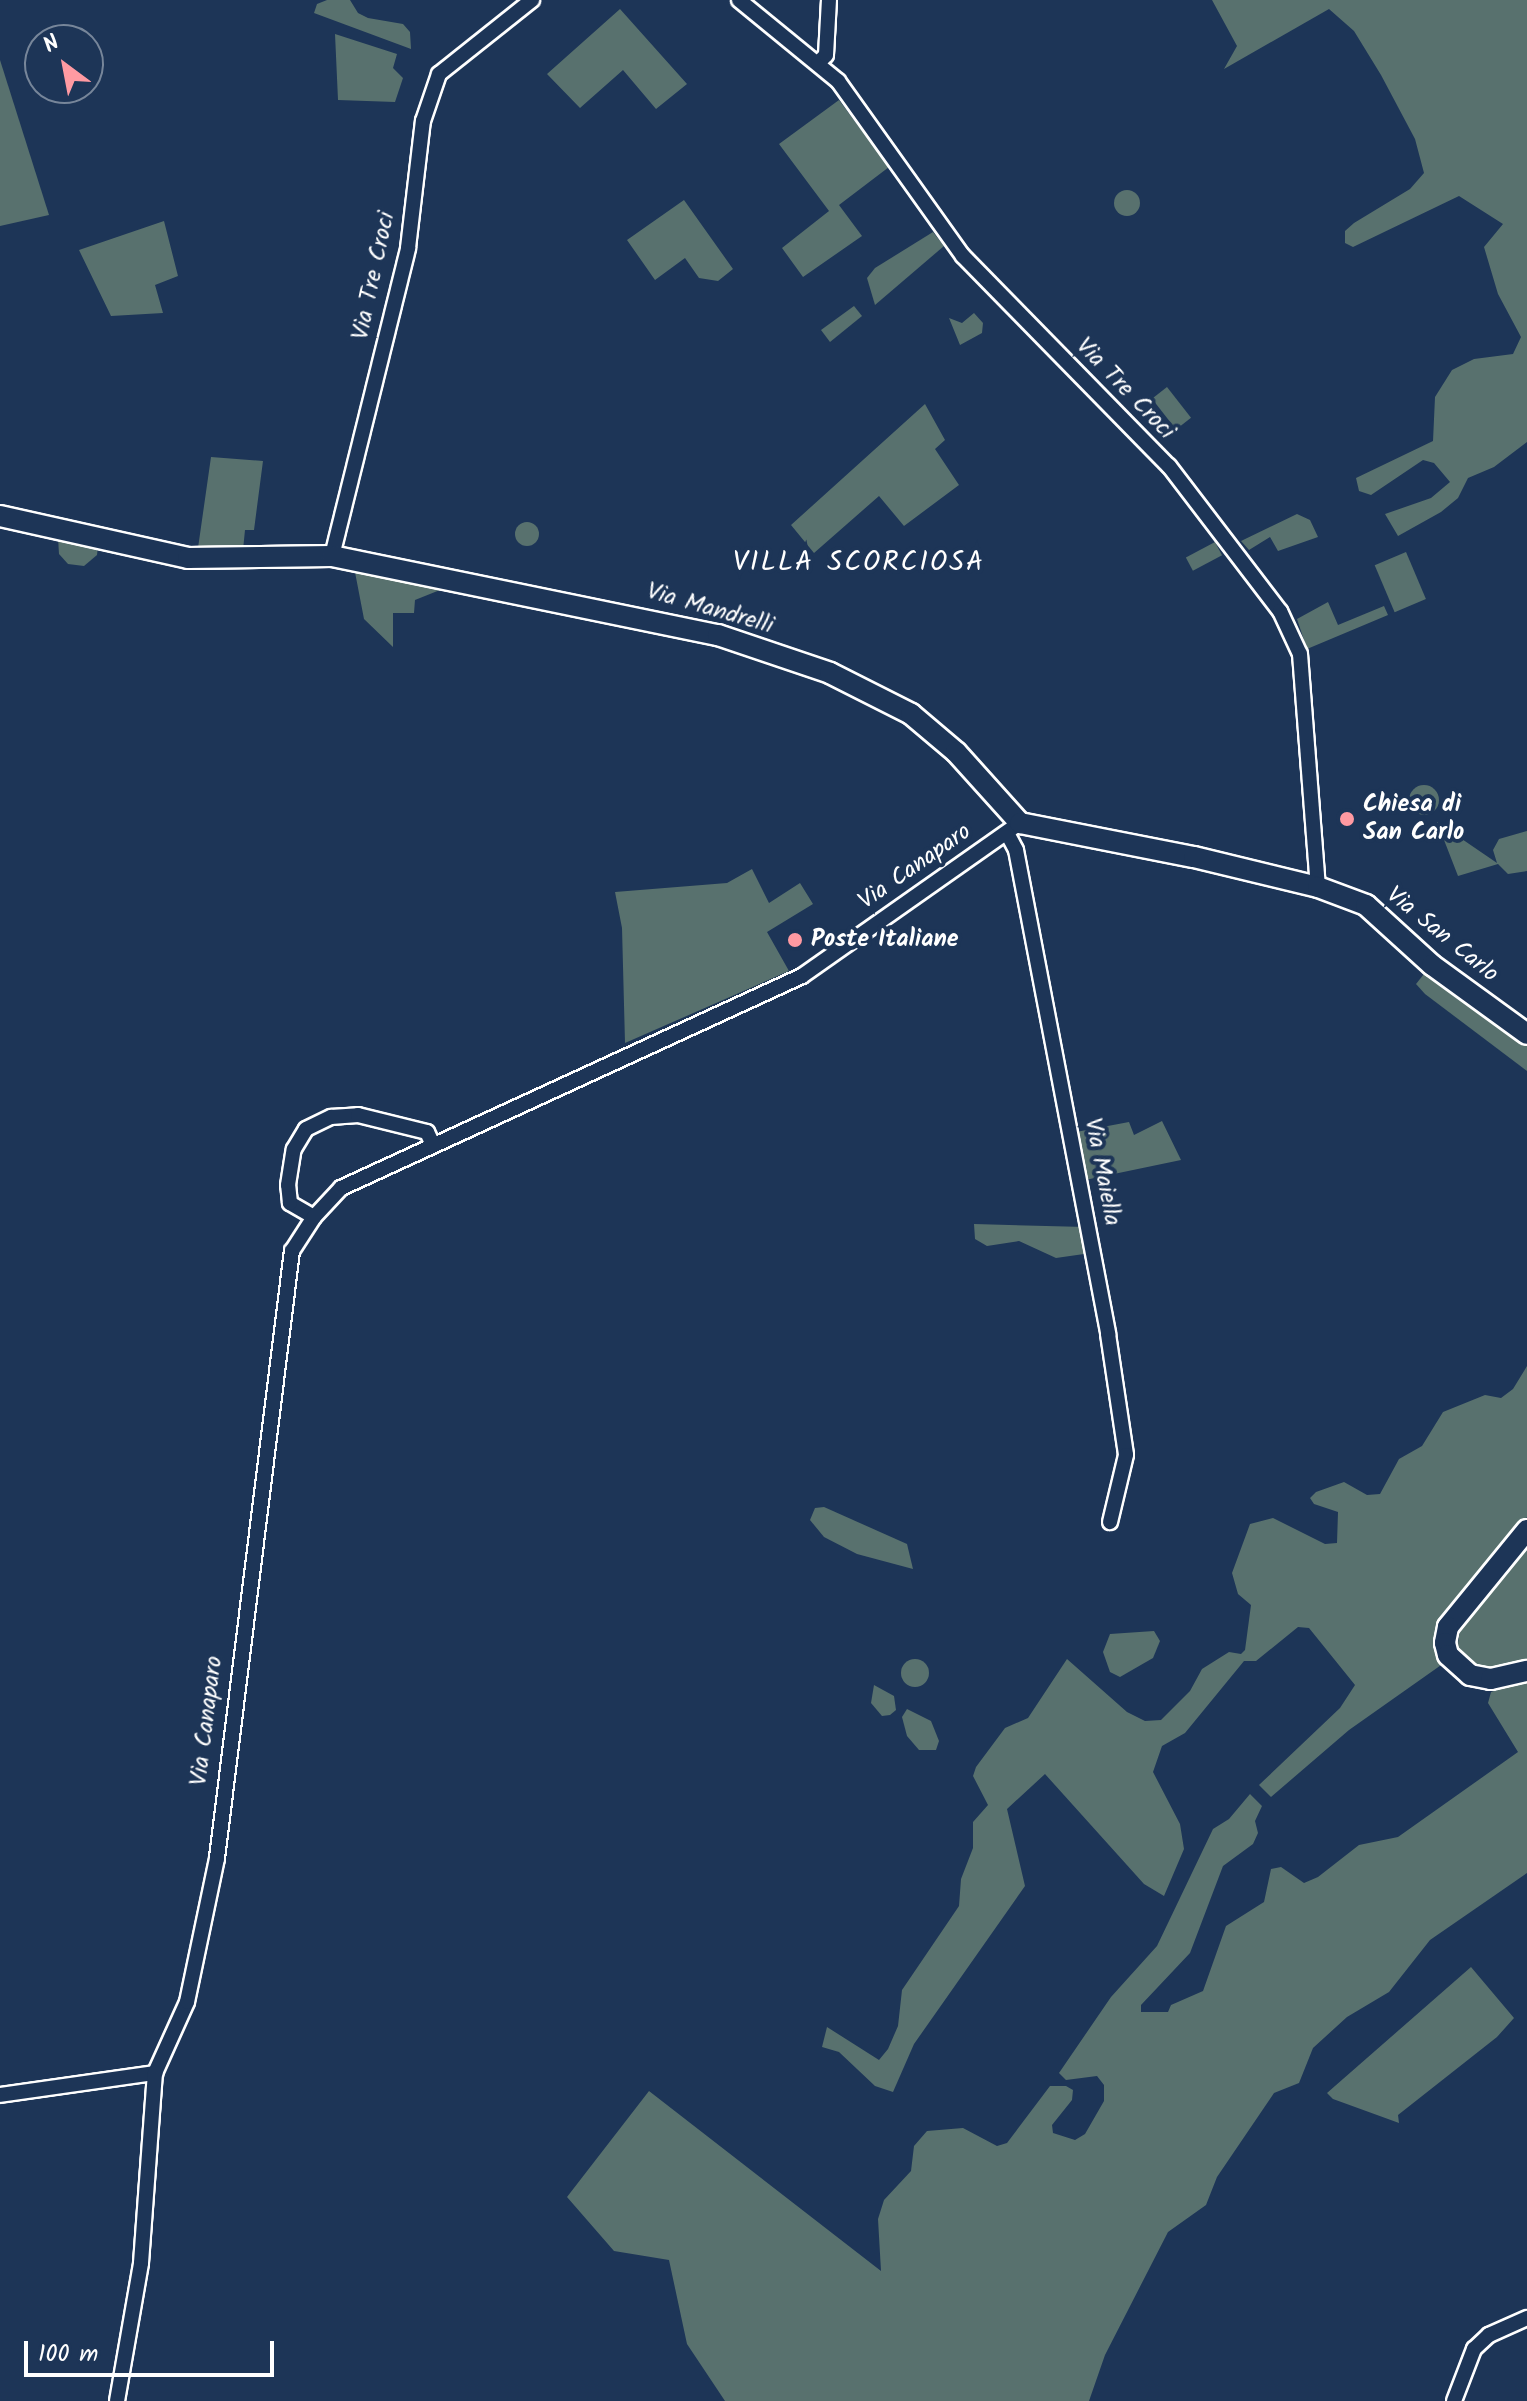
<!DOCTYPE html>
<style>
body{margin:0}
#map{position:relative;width:1527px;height:2401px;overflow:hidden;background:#1d3557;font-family:Kalam,sans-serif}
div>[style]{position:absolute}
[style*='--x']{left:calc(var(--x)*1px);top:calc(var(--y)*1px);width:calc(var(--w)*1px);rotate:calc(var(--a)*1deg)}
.green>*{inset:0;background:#58716e;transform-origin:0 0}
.round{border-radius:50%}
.roads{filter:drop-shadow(2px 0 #fff) drop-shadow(-2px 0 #fff) drop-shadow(0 2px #fff) drop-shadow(0 -2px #fff)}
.street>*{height:14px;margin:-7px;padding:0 7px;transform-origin:7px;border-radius:7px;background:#1d3557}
.secondary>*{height:20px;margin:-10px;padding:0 10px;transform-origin:10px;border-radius:10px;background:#1d3557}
.dots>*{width:22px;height:22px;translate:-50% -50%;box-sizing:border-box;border:4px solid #1d3557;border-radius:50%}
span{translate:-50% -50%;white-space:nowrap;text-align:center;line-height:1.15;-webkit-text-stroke:8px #1d3557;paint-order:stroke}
.street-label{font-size:24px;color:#fff}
.poi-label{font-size:24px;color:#fff;font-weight:700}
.left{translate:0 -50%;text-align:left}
.quarter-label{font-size:28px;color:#fff;letter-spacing:2px}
.north{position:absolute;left:24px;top:24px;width:80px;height:80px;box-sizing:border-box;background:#1d3557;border:2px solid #77869a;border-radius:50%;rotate:328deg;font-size:22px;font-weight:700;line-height:32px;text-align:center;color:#fff}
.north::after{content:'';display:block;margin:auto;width:28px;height:36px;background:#ff9aa2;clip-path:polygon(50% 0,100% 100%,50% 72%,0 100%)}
.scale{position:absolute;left:24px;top:2341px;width:250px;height:36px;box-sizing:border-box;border:4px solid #fff;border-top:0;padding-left:10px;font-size:24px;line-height:28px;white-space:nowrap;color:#fff;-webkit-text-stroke:6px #1d3557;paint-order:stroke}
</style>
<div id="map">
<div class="green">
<div style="clip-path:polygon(327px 0,350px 0,358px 13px,368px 18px,403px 24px,410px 32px,411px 49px,314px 13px,317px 4px)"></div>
<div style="clip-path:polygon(1212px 0,1527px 0,1527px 442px,1494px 467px,1468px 478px,1458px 498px,1441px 512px,1398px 536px,1385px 514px,1431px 498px,1450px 482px,1434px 463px,1423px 460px,1371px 495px,1359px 491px,1356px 478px,1433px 441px,1435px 397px,1452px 370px,1474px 359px,1513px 354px,1521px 337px,1498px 294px,1484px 247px,1503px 224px,1459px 196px,1353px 247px,1345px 243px,1345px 231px,1354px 223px,1410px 189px,1424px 173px,1415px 139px,1381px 75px,1354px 31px,1329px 9px,1224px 69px,1237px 46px)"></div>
<div style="clip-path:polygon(620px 9px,687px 84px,656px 109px,623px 70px,580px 108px,547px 74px)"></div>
<div style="clip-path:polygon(335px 34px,397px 54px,393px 68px,403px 78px,395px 102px,338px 100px)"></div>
<div style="clip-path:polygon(0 60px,49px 215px,0 226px)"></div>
<div style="clip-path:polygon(839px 100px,889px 167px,839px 205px,862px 236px,803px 277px,782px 248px,829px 211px,779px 144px)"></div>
<div class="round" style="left:1114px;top:190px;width:26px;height:26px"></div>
<div style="clip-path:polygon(684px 200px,733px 269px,718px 281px,699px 278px,685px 258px,655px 280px,627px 240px)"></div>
<div style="clip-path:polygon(164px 221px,178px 276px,155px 285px,163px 313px,111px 316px,79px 250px)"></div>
<div style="clip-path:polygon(933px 232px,944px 246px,875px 305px,867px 278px,875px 268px)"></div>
<div style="clip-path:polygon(854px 306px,862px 316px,830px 342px,821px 330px)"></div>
<div style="clip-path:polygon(974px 313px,983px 323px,982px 333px,960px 345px,949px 318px,962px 323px)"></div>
<div style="left:1167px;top:387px;width:39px;height:19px;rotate:52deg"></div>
<div style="clip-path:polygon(925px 404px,945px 440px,935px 449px,959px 485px,904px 526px,879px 496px,814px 553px,791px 525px)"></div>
<div style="clip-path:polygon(211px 457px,263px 461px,254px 530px,245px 530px,243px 550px,198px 548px)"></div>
<div style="clip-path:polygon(1297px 514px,1310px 520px,1318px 537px,1278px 551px,1270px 537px,1249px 550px,1241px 541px)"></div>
<div class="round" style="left:515px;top:522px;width:24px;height:24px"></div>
<div style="clip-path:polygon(58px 537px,98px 546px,97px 555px,84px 566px,68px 564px,59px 554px)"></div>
<div style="left:1215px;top:542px;width:15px;height:33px;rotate:62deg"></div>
<div style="left:1406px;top:552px;width:51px;height:34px;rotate:67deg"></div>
<div style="clip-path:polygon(354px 567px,445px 588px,415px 600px,414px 613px,393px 613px,393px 647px,364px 619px)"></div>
<div style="clip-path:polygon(1328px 602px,1338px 625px,1384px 606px,1388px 615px,1307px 649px,1297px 619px)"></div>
<div class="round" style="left:1409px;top:785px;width:30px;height:30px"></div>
<div style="clip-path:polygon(1437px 822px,1497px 863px,1493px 850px,1499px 839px,1527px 831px,1527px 871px,1508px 874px,1498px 864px,1458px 876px)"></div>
<div style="clip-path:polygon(752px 869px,769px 903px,800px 883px,813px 904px,767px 932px,789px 971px,625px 1043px,622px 928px,615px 892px,727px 883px)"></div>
<div style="clip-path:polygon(1428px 969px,1527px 1041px,1527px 1071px,1425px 994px,1416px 984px)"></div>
<div style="clip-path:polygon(1162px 1121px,1181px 1160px,1085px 1180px,1076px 1132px,1129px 1122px,1134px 1135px)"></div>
<div style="clip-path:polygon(974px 1224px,1086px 1227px,1091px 1253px,1056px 1258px,1019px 1241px,987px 1246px,975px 1239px)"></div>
<div style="clip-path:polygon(1527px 1366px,1527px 1517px,1435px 1636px,1444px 1663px,1349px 1730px,1271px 1797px,1259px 1785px,1340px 1708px,1355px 1685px,1309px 1628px,1298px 1627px,1256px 1661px,1244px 1661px,1185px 1733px,1162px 1746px,1153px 1772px,1180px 1824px,1184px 1849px,1164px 1896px,1144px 1884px,1045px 1774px,1007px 1809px,1025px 1886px,914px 2044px,893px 2092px,875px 2086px,839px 2052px,822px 2047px,827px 2027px,879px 2060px,888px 2049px,898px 2026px,902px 1990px,959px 1906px,961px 1879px,973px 1848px,973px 1822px,988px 1805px,973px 1776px,976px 1767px,1005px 1728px,1028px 1718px,1067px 1659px,1127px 1712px,1145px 1721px,1161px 1720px,1190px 1691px,1202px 1669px,1229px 1652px,1241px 1654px,1245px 1650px,1251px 1605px,1238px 1594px,1232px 1573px,1250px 1524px,1273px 1518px,1325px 1544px,1337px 1543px,1338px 1512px,1314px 1504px,1310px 1498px,1316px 1492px,1344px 1482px,1367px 1495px,1380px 1494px,1399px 1459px,1422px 1446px,1443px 1412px,1485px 1395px,1501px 1398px,1513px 1389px)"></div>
<div style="clip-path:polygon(824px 1507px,907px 1544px,913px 1569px,857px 1554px,824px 1537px,810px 1520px,815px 1508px)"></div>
<div style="clip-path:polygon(1527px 1540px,1527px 1665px,1480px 1672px,1457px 1651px,1462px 1614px)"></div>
<div style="clip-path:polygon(1154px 1631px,1160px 1641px,1153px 1658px,1120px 1677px,1110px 1672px,1103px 1652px,1110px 1634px)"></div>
<div class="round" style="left:901px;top:1659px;width:28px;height:28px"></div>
<div style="clip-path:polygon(1527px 1679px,1527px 1873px,1430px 1940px,1389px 1992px,1347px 2017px,1313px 2048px,1299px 2083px,1274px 2093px,1217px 2177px,1206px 2205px,1168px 2232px,1105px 2355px,1089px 2401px,725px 2401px,687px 2344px,669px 2260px,614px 2251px,567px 2197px,649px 2091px,881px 2271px,878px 2219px,884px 2200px,911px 2171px,914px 2146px,927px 2131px,963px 2128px,997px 2146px,1007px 2143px,1050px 2086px,1066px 2086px,1073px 2090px,1072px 2100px,1052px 2125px,1053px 2133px,1075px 2140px,1085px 2134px,1104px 2101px,1104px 2085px,1097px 2076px,1066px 2080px,1059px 2073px,1111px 1997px,1157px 1946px,1213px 1829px,1229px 1819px,1250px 1794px,1262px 1806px,1255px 1821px,1258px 1833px,1253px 1844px,1223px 1866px,1190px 1953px,1141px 2005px,1141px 2012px,1168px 2012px,1171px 2005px,1203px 1991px,1226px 1926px,1264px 1902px,1271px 1869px,1281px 1867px,1304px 1883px,1318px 1877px,1359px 1845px,1398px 1837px,1518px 1752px,1488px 1703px,1491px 1692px)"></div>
<div style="clip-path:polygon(874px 1685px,894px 1696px,896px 1710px,890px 1715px,882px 1716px,871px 1703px)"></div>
<div style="clip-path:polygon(907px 1709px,931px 1721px,939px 1741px,936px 1750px,919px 1750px,907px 1736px,902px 1717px)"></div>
<div style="clip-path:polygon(1471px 1967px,1514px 2018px,1497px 2037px,1398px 2115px,1399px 2123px,1333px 2099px,1327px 2093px)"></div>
</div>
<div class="roads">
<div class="street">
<div style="--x:739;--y:0;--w:128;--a:39.3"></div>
<div style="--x:838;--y:81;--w:215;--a:54.5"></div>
<div style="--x:963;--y:256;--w:294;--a:45.6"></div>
<div style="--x:1169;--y:466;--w:183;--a:52.6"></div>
<div style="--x:1280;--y:611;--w:47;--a:65.1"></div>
<div style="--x:1300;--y:654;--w:234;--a:85.6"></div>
<div style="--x:818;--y:63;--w:11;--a:-45"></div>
<div style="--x:826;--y:55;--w:55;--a:-86.9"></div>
<div style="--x:332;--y:556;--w:317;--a:-76.1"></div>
<div style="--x:408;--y:248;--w:128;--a:-83.3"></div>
<div style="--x:423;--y:121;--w:50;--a:-71.2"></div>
<div style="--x:439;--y:74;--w:119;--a:-38.5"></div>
<div style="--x:1007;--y:833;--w:19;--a:62"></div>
<div style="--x:1016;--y:850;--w:493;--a:79.2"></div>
<div style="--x:1108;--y:1334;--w:122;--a:81.5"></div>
<div style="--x:1126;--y:1455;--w:69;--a:103.4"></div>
<div style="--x:314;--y:1217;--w:28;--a:-150"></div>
<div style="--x:290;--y:1203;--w:18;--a:-96"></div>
<div style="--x:288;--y:1185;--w:36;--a:-81"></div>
<div style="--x:294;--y:1149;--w:23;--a:-59"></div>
<div style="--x:306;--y:1129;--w:28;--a:-26"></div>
<div style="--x:331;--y:1117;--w:27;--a:-4"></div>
<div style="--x:358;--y:1115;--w:71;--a:13.8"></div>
<div style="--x:427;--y:1132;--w:14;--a:65"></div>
<div style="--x:0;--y:2095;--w:157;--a:-8.1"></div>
<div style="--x:155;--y:2073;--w:78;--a:-65.7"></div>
<div style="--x:187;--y:2002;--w:147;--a:-78.2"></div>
<div style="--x:217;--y:1858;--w:612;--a:-82.96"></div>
<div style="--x:292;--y:1251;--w:40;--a:-57.1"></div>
<div style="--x:314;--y:1217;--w:40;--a:-47"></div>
<div style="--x:341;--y:1188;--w:507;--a:-24.7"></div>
<div style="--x:802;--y:976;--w:266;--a:-35.1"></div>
<div style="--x:117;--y:2401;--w:140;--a:-80.1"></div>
<div style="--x:141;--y:2263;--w:191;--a:-85.8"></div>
<div style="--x:1454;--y:2401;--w:56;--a:-69"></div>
<div style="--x:1474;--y:2349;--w:21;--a:-43"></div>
<div style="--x:1489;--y:2335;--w:42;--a:-24.1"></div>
</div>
<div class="secondary">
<div style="--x:0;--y:516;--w:193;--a:12.6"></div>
<div style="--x:188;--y:558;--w:144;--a:-0.8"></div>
<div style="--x:332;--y:556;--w:394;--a:11.6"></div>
<div style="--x:718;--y:635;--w:118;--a:18.7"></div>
<div style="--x:830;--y:673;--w:91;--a:26.8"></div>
<div style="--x:911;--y:714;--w:59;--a:40.2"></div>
<div style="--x:956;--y:752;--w:96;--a:48"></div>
<div style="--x:1020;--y:823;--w:177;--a:11.1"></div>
<div style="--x:1194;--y:857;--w:128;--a:13.6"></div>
<div style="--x:1318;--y:887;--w:51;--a:20.6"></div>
<div style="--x:1366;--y:905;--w:89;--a:42.3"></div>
<div style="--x:1432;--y:965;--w:117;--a:36"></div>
<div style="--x:1527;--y:1530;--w:125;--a:129.2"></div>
<div style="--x:1448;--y:1627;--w:16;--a:101"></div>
<div style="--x:1445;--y:1643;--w:12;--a:76"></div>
<div style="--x:1448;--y:1655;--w:30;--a:42"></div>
<div style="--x:1470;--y:1675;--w:21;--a:11"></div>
<div style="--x:1491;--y:1679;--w:37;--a:-13"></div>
</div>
</div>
<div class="dots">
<div style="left:1347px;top:819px;background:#ff9aa2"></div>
<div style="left:795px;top:940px;background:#ff9aa2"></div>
</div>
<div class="street-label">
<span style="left:374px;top:276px;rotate:-78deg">Via Tre Croci</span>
<span style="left:1125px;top:389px;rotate:46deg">Via Tre Croci</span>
<span style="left:710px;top:609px;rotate:16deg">Via Mandrelli</span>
<span style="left:915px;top:867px;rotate:-35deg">Via Canaparo</span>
<span style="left:1442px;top:935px;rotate:39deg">Via San Carlo</span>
<span style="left:1102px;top:1172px;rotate:79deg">Via Maiella</span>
<span style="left:207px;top:1721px;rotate:-83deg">Via Canaparo</span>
</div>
<div class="poi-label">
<span class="left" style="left:1363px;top:819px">Chiesa di<br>San Carlo</span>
<span class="left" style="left:811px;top:940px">Poste Italiane</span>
</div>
<div class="quarter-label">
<span style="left:859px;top:563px">VILLA SCORCIOSA</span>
</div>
<div class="north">N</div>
<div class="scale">100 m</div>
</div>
